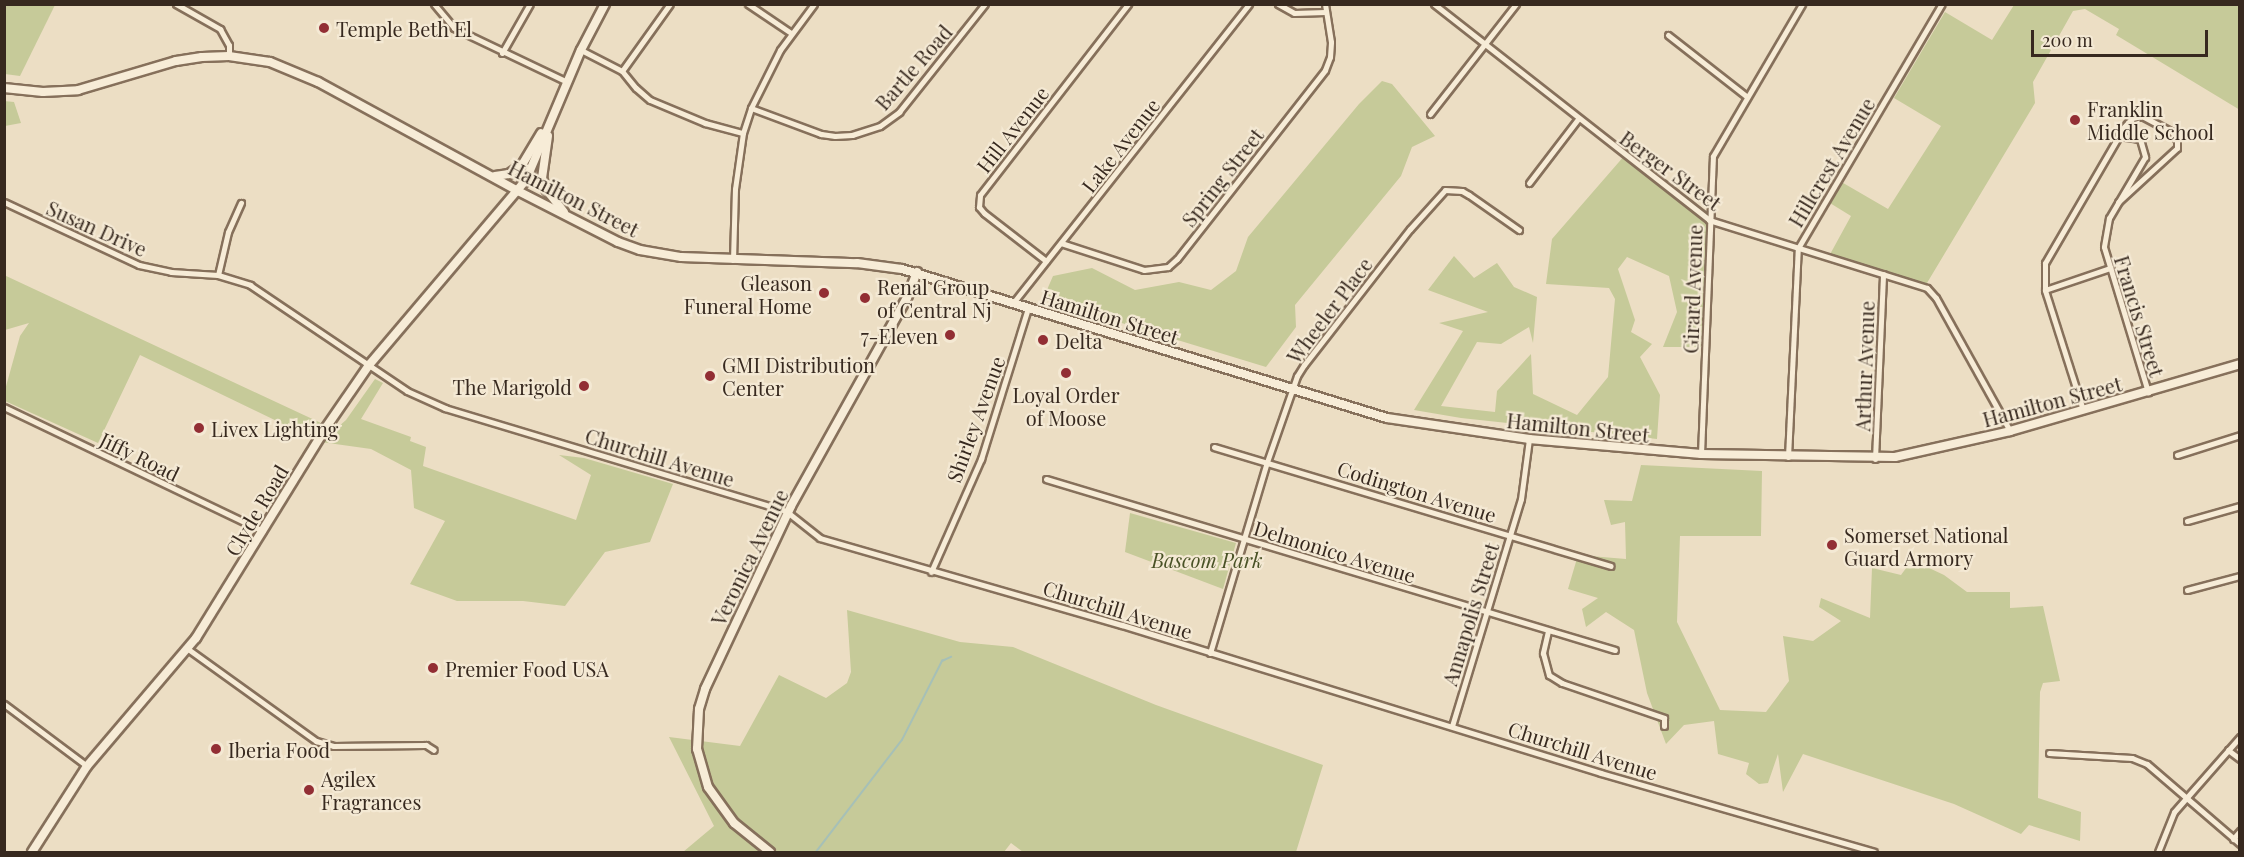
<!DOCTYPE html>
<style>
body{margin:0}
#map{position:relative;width:2244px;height:857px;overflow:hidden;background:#ecdec4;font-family:"Playfair Display",serif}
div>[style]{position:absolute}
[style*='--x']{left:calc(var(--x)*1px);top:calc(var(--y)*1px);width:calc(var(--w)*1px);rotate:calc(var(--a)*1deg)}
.green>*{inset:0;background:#c6ca99}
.stream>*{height:1.5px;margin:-0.75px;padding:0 0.75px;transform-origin:0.75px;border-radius:0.75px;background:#a6c0b7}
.roads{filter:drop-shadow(2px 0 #86705b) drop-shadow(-2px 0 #86705b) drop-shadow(0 2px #86705b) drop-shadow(0 -2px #86705b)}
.street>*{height:5px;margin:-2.5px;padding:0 2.5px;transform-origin:2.5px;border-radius:2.5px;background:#f7ecd7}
.secondary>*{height:8px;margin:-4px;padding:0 4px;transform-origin:4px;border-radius:4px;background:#f7ecd7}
.dots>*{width:16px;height:16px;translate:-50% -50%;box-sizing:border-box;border:3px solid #f4e9d4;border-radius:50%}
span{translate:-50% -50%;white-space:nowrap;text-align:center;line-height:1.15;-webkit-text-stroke:4.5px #f4e9d4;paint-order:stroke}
.poi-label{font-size:20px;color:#37291f}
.left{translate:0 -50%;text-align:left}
.right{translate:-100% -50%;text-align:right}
.street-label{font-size:20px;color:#37291f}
.park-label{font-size:20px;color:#495226;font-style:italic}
.frame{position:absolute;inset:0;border:6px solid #37291f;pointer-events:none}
.scale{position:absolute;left:2031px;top:30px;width:177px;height:27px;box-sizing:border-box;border:3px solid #37291f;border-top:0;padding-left:8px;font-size:18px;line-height:21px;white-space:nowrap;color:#37291f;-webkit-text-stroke:4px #f4e9d4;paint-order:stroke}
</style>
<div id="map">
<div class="green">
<div style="clip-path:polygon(4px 5px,55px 5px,20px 76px,5px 74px)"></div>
<div style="clip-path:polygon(2014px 5px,2239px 5px,2240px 110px,2116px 35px,2119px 29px,2085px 9px,2073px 11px,2033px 82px,2035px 103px,1924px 288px,1828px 258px,1851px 216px,1825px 200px,1838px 180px,1888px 209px,1941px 126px,1894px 98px,1945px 12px,1992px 40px)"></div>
<div style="clip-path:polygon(1382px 81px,1392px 84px,1435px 136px,1412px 147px,1401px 176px,1295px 305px,1296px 327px,1266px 367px,1043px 299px,1053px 276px,1092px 268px,1135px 290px,1179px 282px,1211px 290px,1236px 271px,1248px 237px,1359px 104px)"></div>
<div style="clip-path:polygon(4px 101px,14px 102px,21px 123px,5px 126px)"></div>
<div style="clip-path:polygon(1625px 155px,1709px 220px,1704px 347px,1663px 347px,1677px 312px,1669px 276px,1627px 257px,1618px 269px,1635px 320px,1631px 332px,1652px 344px,1640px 357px,1660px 395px,1657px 439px,1461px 418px,1414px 410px,1463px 331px,1439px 323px,1488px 312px,1428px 290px,1454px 256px,1474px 278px,1497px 263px,1514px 287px,1537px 297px,1533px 343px,1529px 327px,1501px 344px,1477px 342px,1441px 406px,1495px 412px,1497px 391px,1531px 354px,1533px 394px,1577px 415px,1608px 377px,1615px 299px,1609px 288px,1546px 284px,1552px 239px)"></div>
<div style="clip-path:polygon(4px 275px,321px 423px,314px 439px,140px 355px,98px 443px,5px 401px,5px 390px,20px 336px,29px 323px,5px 330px)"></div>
<div style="clip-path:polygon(375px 379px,383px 383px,361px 419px,411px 437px,410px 441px,426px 447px,423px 466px,576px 520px,591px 475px,559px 455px,584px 458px,673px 484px,650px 542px,605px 552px,565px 606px,523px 601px,457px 601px,410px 584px,445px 521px,414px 508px,411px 470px,371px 449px,321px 442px,346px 420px)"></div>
<div style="clip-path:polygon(1641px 465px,1762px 471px,1761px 536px,1680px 536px,1677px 622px,1720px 710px,1766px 712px,1789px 681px,1783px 636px,1813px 641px,1841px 621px,1819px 607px,1821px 598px,1870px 618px,1872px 568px,1901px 575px,1912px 560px,1944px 575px,1967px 592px,2010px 592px,2010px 608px,2043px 606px,2060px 681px,2043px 683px,2040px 692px,2038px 798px,2081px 812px,2080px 841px,2029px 825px,2021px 834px,1954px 804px,1803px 754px,1783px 792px,1778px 754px,1768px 783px,1759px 784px,1746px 774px,1749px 763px,1718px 754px,1714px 721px,1684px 725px,1666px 744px,1647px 693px,1634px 630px,1606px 612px,1586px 627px,1582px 609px,1598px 598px,1568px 589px,1578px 555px,1626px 559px,1625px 522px,1611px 525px,1604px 500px,1632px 501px)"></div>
<div style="clip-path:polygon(1130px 513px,1236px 543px,1223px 589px,1125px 552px)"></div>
<div style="clip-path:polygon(847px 610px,960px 642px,1013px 647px,1156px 705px,1323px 765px,1296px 852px,1023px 852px,1011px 843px,1004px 852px,683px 852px,714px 826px,669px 737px,740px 746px,779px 675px,826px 698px,847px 683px,851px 672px)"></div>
</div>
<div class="stream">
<div style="--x:816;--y:852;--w:141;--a:-52.5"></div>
<div style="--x:902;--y:740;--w:89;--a:-63.1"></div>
<div style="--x:942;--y:661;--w:10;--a:-24"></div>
</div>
<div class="roads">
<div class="street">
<div style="--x:176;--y:4;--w:51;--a:29.6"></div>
<div style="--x:220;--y:29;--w:18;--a:61"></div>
<div style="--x:229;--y:45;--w:11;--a:90"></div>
<div style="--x:434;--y:4;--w:31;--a:50"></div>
<div style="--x:454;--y:28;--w:125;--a:25.5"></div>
<div style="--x:748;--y:4;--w:52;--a:34"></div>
<div style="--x:1278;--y:4;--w:18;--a:29"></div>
<div style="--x:1294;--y:13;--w:31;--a:-2"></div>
<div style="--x:1434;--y:4;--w:350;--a:38.1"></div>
<div style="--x:1709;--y:220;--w:228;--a:17.3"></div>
<div style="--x:1927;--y:288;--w:13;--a:48"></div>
<div style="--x:1936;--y:298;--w:152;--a:60.9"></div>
<div style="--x:1668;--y:35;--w:99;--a:38"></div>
<div style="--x:581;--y:50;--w:46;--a:27.1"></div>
<div style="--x:622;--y:71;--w:22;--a:51"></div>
<div style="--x:636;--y:88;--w:18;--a:41"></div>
<div style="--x:650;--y:100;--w:60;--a:22.7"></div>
<div style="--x:705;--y:123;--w:39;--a:15"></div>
<div style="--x:502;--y:53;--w:56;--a:-60.3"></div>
<div style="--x:622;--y:71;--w:82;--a:-54.4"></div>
<div style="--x:751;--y:108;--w:75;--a:20.4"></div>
<div style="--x:821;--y:134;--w:14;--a:8"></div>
<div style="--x:835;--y:136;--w:17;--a:-3"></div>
<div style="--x:852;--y:135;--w:29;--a:-18"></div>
<div style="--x:880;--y:126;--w:24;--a:-36"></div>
<div style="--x:899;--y:112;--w:138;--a:-51.5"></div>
<div style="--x:1430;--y:114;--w:140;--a:-52"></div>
<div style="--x:2119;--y:136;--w:21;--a:8"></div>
<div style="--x:2140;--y:139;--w:19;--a:74"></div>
<div style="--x:2145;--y:157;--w:71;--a:120.5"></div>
<div style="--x:2109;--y:218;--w:29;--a:100"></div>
<div style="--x:2104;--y:247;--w:152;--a:73.1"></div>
<div style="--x:1529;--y:183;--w:81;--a:-52.6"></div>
<div style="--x:4;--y:202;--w:149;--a:25"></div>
<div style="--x:139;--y:265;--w:33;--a:12"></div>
<div style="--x:171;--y:272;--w:47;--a:3.7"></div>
<div style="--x:218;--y:275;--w:34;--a:17"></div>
<div style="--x:250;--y:285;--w:189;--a:34"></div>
<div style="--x:407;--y:391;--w:42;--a:24.1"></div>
<div style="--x:445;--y:408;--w:356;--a:16.8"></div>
<div style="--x:786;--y:511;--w:43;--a:38.5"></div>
<div style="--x:820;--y:538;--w:314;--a:16.1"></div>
<div style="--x:1122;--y:625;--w:501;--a:17.17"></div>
<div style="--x:1601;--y:773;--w:284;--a:16.1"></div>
<div style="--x:1061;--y:243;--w:87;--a:18"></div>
<div style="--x:1144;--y:270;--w:24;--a:-7"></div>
<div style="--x:1168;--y:267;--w:12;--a:-42"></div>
<div style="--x:1177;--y:259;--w:240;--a:-51.9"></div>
<div style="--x:1325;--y:70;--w:14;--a:-69"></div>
<div style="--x:1330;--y:57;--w:15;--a:-86"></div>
<div style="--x:1331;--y:42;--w:38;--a:-99"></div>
<div style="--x:733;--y:260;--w:71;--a:-88.4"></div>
<div style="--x:735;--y:189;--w:57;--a:-81.9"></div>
<div style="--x:743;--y:133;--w:26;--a:-72"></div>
<div style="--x:751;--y:108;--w:65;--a:-63.4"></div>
<div style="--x:780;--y:50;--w:57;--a:-53.5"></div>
<div style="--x:1046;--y:261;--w:78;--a:-142.3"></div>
<div style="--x:984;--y:213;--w:8;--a:-130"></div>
<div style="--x:979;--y:207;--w:12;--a:-85"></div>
<div style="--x:980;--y:195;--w:242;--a:-52.2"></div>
<div style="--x:218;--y:275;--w:44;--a:-76.9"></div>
<div style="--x:228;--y:232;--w:32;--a:-66"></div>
<div style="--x:2045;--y:290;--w:69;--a:-18.7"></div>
<div style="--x:1013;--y:303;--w:381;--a:-51.7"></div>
<div style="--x:4;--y:407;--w:287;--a:25.6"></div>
<div style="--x:2083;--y:410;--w:126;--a:-107.6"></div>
<div style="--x:2045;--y:290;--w:27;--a:-90"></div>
<div style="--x:2045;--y:263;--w:157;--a:-59.8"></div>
<div style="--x:2124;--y:127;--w:12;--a:-48"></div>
<div style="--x:2132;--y:118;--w:10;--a:-11"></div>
<div style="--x:2142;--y:116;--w:34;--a:28"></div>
<div style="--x:2172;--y:132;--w:9;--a:58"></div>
<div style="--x:2177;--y:140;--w:8;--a:90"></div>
<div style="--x:2177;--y:148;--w:80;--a:137.5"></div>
<div style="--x:1214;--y:447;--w:414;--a:16.7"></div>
<div style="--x:1701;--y:454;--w:298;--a:-87.7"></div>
<div style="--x:1713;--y:156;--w:176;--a:-59.6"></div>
<div style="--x:2177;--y:455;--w:66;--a:-17.6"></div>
<div style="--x:1788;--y:457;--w:209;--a:-87.3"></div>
<div style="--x:1798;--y:248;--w:283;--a:-59.5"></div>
<div style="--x:1875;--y:459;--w:185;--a:-87.5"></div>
<div style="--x:1046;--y:479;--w:594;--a:16.73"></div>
<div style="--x:2187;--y:521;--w:55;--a:-15.8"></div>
<div style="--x:931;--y:572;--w:124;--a:-66.1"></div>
<div style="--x:981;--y:459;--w:158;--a:-72.7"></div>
<div style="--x:2187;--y:590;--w:55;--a:-14.8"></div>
<div style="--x:1548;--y:631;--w:23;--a:103"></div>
<div style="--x:1543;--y:653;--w:23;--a:75"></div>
<div style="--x:1549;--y:675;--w:15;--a:32"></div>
<div style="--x:1562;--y:683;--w:108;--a:18.9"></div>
<div style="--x:1664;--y:718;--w:8;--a:90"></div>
<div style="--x:188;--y:649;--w:158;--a:35.7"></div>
<div style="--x:316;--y:741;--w:18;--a:16"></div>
<div style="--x:333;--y:746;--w:93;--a:-0.6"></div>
<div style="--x:426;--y:745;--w:9;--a:32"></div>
<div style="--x:1210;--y:653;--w:199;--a:-73.4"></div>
<div style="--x:1267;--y:462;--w:91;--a:-70.8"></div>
<div style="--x:1297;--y:376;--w:13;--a:-58"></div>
<div style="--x:1304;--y:365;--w:172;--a:-52.1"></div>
<div style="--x:1410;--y:229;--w:52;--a:-48.1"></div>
<div style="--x:1445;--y:190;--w:17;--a:3"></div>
<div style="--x:1462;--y:191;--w:8;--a:30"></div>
<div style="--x:1469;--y:195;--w:61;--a:35"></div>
<div style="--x:4;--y:704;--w:104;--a:36.8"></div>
<div style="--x:1452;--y:726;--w:237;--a:-73.1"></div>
<div style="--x:1521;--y:499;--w:61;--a:-82.4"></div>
<div style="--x:2228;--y:750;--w:15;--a:37"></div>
<div style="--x:2049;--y:753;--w:83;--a:3.4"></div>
<div style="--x:2132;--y:758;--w:16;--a:22"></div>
<div style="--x:2147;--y:764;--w:123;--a:40.7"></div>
<div style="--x:2233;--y:839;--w:11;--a:-49"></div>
<div style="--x:2158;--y:852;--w:43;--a:-68.2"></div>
<div style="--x:2174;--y:812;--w:100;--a:-48.7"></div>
</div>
<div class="secondary">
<div style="--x:4;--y:88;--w:39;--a:6"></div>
<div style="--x:43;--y:92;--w:35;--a:-3"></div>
<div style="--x:78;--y:90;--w:102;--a:-16.5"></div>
<div style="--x:176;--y:61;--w:26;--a:-9"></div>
<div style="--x:202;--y:57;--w:27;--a:-2"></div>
<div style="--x:229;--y:56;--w:41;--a:8.3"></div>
<div style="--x:270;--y:62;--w:52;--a:22.6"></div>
<div style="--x:318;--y:82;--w:228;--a:28.6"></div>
<div style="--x:518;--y:191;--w:112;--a:27"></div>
<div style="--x:618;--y:242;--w:23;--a:20"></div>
<div style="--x:640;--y:250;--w:42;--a:9.7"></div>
<div style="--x:681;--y:257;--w:176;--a:2"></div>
<div style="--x:857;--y:263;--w:45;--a:7.6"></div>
<div style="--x:902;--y:269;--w:507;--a:17.08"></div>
<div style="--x:1387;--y:418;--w:144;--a:8.4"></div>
<div style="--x:1529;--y:439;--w:173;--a:5"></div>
<div style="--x:1701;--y:454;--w:194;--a:0.9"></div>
<div style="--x:1895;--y:457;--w:118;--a:-12.7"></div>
<div style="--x:2010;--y:431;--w:240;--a:-16.2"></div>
<div style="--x:548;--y:136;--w:42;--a:98.1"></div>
<div style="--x:542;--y:178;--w:12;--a:70"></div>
<div style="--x:546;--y:189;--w:29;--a:52"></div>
<div style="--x:495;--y:176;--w:14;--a:-8"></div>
<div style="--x:509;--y:174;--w:16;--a:-35"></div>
<div style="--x:522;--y:165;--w:37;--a:-59"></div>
<div style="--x:32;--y:852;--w:102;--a:-57.4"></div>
<div style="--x:87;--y:766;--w:168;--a:-49.6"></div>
<div style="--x:196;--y:638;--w:246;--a:-58.3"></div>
<div style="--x:325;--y:429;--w:78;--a:-55.5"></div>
<div style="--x:369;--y:365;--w:243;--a:-49.7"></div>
<div style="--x:526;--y:180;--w:141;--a:-67.1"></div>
<div style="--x:581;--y:50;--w:52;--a:-62.4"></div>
<div style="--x:770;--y:852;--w:46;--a:-141.1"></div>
<div style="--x:734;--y:823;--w:44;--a:-125.8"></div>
<div style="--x:708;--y:787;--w:40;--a:-106"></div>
<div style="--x:697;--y:749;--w:40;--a:-87.1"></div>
<div style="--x:699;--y:709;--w:21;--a:-73"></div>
<div style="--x:705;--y:689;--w:202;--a:-64.8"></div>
<div style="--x:791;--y:506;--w:238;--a:-60.9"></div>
<div style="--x:907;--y:298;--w:28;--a:-69"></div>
</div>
</div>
<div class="dots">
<div style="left:324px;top:28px;background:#922e34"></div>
<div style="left:2075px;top:120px;background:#922e34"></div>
<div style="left:824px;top:293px;background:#922e34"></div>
<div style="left:865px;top:298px;background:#922e34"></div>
<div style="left:950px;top:335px;background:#922e34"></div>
<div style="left:1043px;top:340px;background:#922e34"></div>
<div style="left:1066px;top:373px;background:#922e34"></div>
<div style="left:710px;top:376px;background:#922e34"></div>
<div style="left:584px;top:386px;background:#922e34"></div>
<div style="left:199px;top:428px;background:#922e34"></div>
<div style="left:1832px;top:545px;background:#922e34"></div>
<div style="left:433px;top:668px;background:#922e34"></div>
<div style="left:216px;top:749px;background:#922e34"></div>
<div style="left:309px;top:790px;background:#922e34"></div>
</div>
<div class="poi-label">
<span class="left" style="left:336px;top:28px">Temple Beth El</span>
<span class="left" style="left:2087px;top:120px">Franklin<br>Middle School</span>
<span class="right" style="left:812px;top:294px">Gleason<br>Funeral Home</span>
<span class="left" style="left:877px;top:298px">Renal Group<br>of Central Nj</span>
<span class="right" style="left:938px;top:335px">7-Eleven</span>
<span class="left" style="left:1055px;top:340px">Delta</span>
<span class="left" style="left:722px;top:376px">GMI Distribution<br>Center</span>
<span class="right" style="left:572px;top:386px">The Marigold</span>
<span style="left:1066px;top:406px">Loyal Order<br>of Moose</span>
<span class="left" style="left:211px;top:428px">Livex Lighting</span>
<span class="left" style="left:1844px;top:546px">Somerset National<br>Guard Armory</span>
<span class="left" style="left:445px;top:668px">Premier Food USA</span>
<span class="left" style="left:228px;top:749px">Iberia Food</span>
<span class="left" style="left:321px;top:790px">Agilex<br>Fragrances</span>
</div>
<div class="street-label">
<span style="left:913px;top:67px;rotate:-49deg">Bartle Road</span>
<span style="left:1012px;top:129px;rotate:-52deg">Hill Avenue</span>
<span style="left:1120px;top:145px;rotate:-52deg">Lake Avenue</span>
<span style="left:1831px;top:162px;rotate:-59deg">Hillcrest Avenue</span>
<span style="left:1671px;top:170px;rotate:36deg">Berger Street</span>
<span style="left:1222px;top:177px;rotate:-52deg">Spring Street</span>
<span style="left:574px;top:198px;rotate:27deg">Hamilton Street</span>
<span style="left:97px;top:228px;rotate:24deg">Susan Drive</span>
<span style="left:1692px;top:289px;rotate:-88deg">Girard Avenue</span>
<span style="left:1329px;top:310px;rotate:-53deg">Wheeler Place</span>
<span style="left:1110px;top:316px;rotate:17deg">Hamilton Street</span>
<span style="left:2140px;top:316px;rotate:73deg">Francis Street</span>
<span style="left:1864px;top:366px;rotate:-88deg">Arthur Avenue</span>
<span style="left:2052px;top:401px;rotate:-15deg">Hamilton Street</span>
<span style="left:975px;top:419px;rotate:-70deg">Shirley Avenue</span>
<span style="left:1578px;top:427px;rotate:6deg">Hamilton Street</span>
<span style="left:140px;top:456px;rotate:26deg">Jiffy Road</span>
<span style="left:660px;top:457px;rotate:17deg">Churchill Avenue</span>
<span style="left:1417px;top:491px;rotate:17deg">Codington Avenue</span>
<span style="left:256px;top:510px;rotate:-59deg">Clyde Road</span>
<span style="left:1335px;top:551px;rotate:17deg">Delmonico Avenue</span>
<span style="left:749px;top:557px;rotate:-64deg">Veronica Avenue</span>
<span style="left:1118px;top:609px;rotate:17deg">Churchill Avenue</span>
<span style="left:1470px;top:614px;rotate:-73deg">Annapolis Street</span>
<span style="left:1583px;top:750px;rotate:17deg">Churchill Avenue</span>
</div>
<div class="park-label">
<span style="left:1207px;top:559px">Bascom Park</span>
</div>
<div class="frame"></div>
<div class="scale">200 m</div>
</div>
